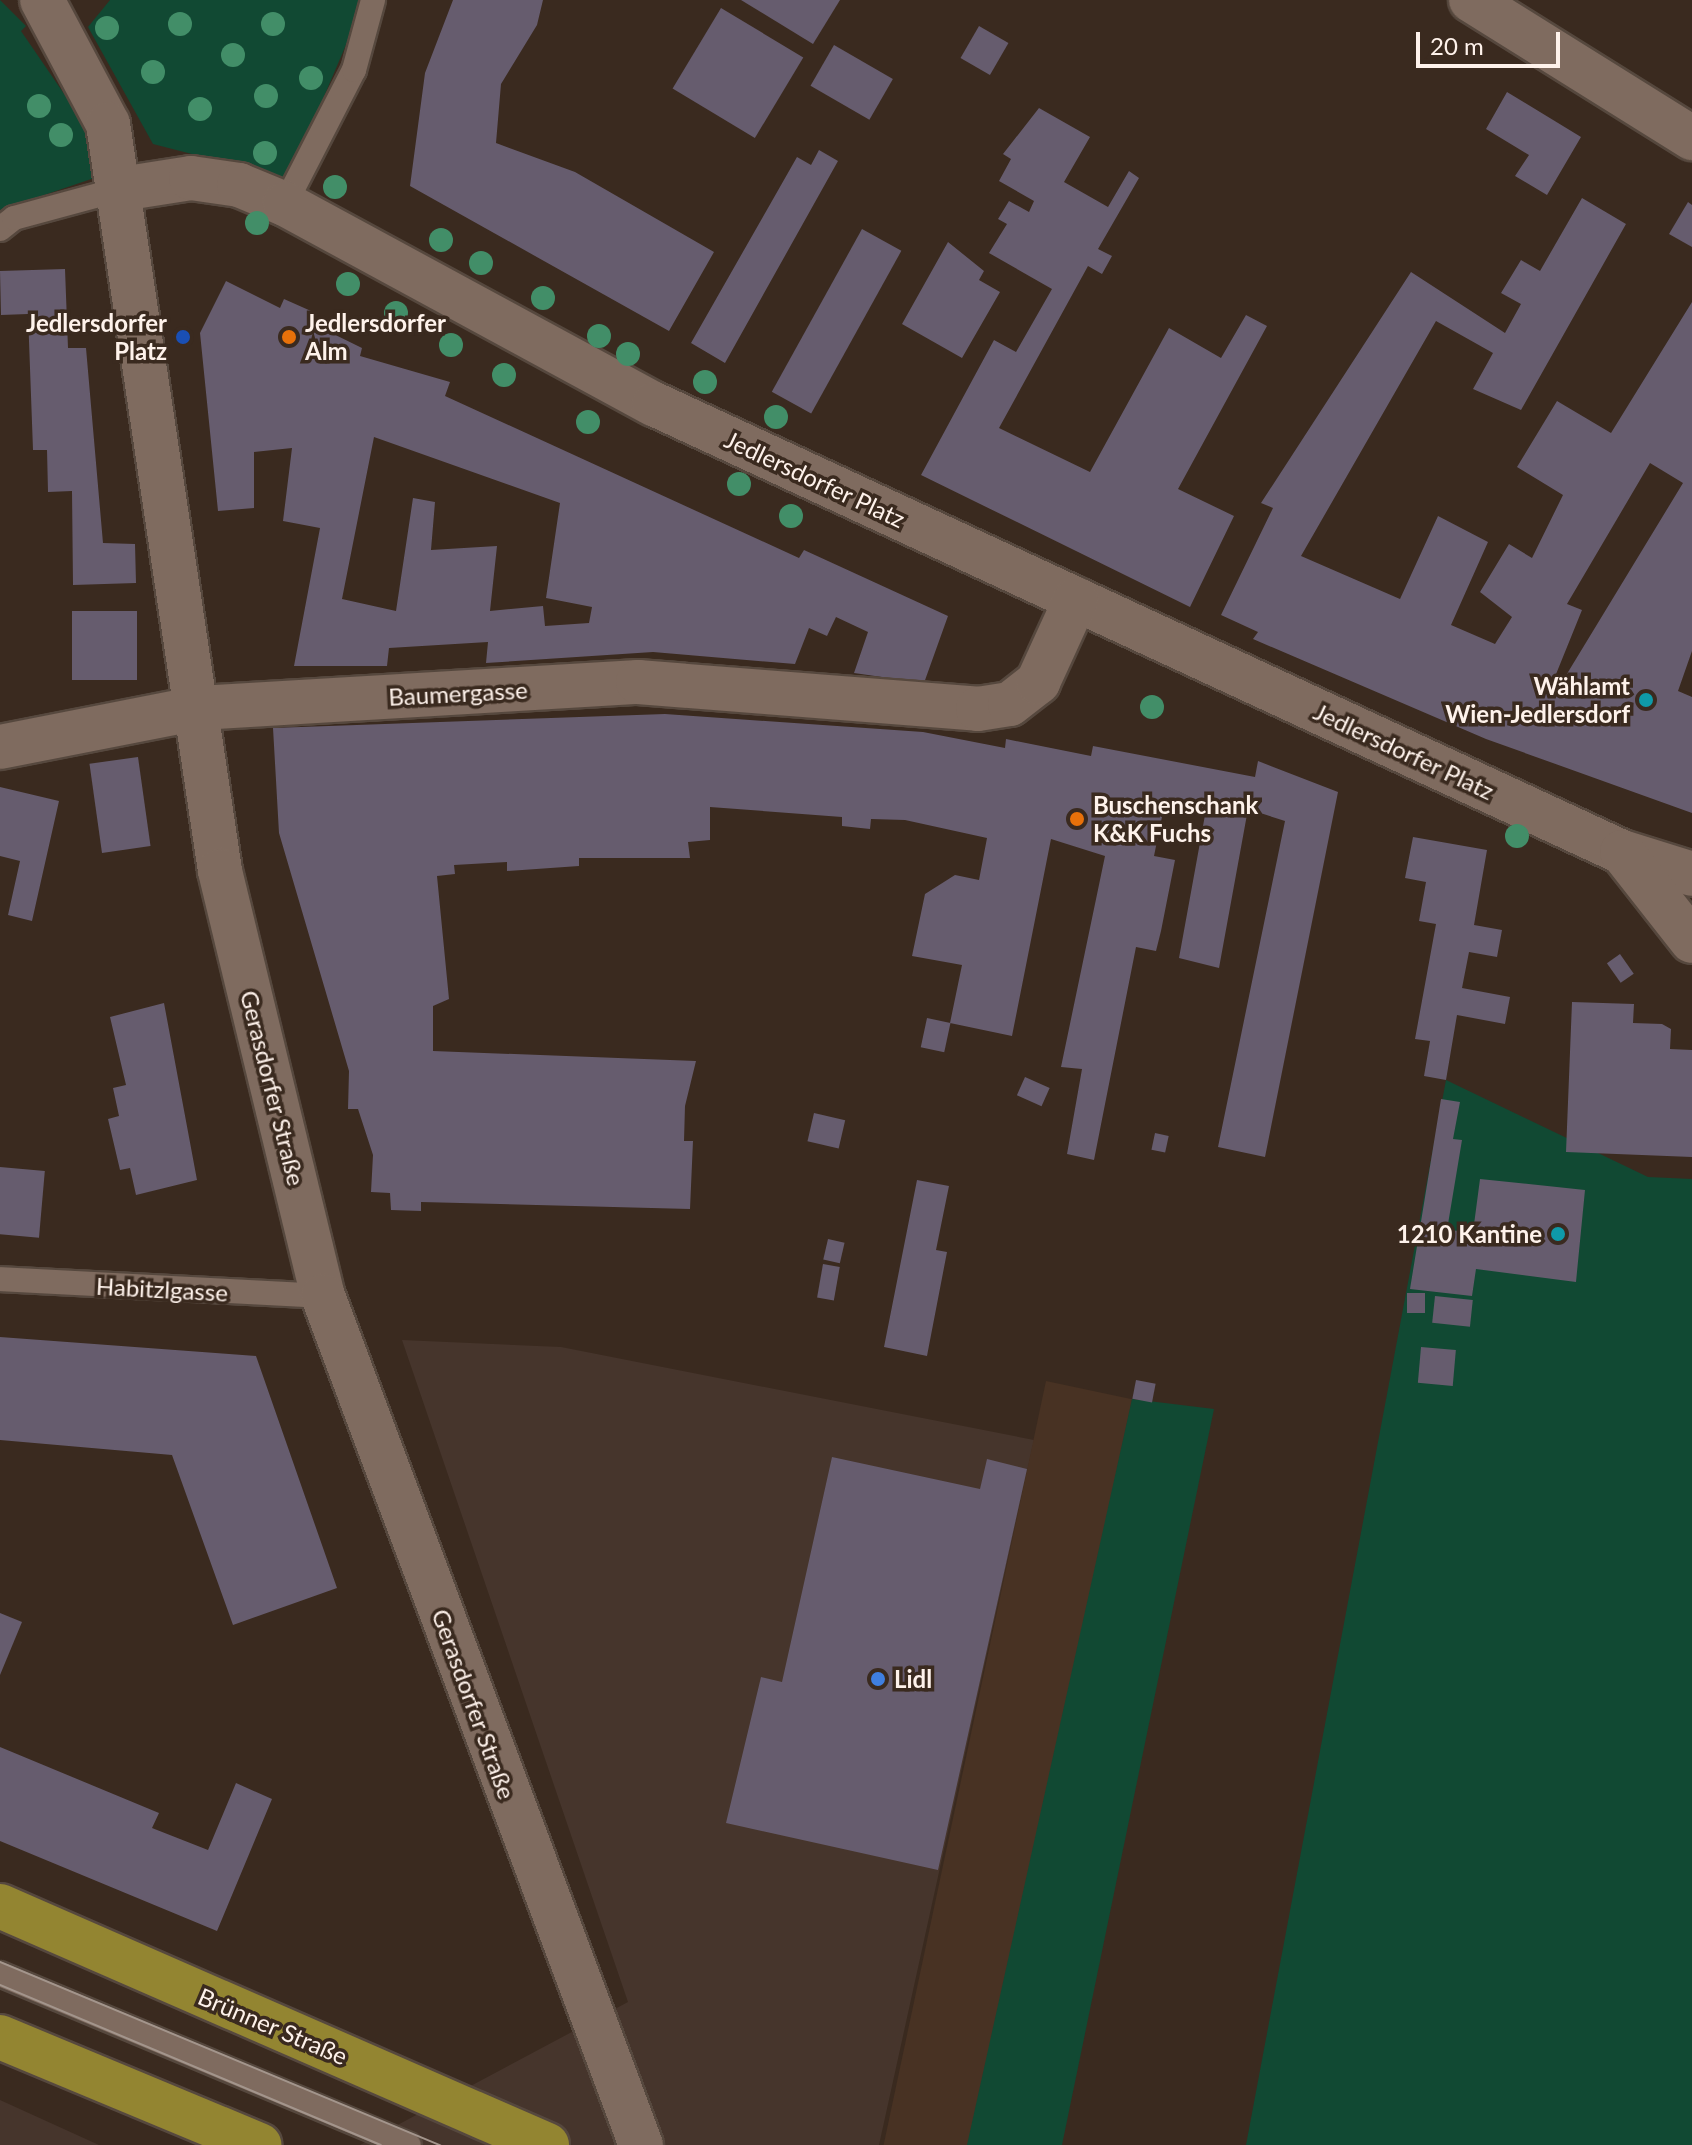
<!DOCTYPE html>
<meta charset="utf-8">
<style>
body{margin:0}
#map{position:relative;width:1692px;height:2145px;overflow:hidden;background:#3a2a1f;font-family:Lato,sans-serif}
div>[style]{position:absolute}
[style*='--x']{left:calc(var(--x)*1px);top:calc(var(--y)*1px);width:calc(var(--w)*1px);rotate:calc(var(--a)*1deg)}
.commercial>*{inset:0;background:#46352c}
.built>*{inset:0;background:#483223;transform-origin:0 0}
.green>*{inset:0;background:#114933}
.building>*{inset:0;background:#665c6e;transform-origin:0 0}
.roads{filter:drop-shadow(2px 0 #56483e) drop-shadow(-2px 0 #56483e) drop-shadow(0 2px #56483e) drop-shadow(0 -2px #56483e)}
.service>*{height:24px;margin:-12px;padding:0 12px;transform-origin:12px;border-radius:12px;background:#7f6b5f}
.minor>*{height:44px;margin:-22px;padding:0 22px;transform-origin:22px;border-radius:22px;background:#7f6b5f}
.tertiary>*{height:44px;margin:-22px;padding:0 22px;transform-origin:22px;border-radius:22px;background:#7f6b5f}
.primary>*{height:44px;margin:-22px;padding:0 22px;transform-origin:22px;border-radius:22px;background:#938531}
.tram>*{height:2px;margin:-1px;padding:0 1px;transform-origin:1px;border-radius:1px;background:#a3958c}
.trees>*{width:24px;height:24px;margin:-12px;border-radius:50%;background:#428e68}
.dots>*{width:22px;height:22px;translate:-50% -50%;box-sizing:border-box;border:4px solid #3a2a1f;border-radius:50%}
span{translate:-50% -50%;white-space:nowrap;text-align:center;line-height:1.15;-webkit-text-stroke:7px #3a2a1f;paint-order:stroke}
.poi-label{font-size:24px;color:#fef2eb;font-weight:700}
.right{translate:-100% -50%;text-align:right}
.left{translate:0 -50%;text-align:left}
.street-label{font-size:24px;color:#fef2eb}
.scale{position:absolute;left:1416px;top:32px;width:144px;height:36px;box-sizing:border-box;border:4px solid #fef2eb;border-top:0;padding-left:10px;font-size:24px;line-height:28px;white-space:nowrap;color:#fef2eb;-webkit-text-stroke:6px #3a2a1f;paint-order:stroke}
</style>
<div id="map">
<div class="commercial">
<div style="clip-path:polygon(402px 1340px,561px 1347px,1034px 1440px,879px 2145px,360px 2145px,628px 2002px)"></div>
<div style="clip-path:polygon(0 2100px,99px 2145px,0 2145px)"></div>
</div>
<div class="built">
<div style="left:1046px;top:1381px;width:88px;height:782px;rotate:12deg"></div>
</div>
<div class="green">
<div style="clip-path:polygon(0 0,26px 26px,21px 31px,71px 104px,106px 174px,0 210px)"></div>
<div style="clip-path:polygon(110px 0,365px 0,289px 179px,153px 144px,88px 27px)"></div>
<div style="clip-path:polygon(1446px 1080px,1648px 1177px,1692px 1179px,1692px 2145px,1246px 2145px)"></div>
<div style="clip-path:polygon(1132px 1399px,1214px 1409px,1062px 2145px,967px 2145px)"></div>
</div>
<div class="building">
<div style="clip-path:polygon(453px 0,543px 0,537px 25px,501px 84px,496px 143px,575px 172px,714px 252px,669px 331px,410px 186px,425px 73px)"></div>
<div style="clip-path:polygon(741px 0,840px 0,813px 44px)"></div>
<div style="left:721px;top:8px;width:96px;height:94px;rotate:31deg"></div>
<div style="left:979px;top:26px;width:34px;height:37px;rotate:30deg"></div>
<div style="left:834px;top:45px;width:68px;height:47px;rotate:30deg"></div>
<div style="clip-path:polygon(1507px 92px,1581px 137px,1547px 195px,1515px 176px,1529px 155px,1486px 129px)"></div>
<div style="clip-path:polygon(1039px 108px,1090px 137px,1064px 182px,1108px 207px,1129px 171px,1139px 178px,1098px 249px,1112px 256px,1102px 274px,1088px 266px,999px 428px,1090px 472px,1169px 328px,1221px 358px,1246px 315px,1267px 326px,1178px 489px,1234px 516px,1190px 607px,921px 475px,994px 340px,1016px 352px,1052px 289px,989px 253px,1007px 224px,998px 219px,1009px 201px,1029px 212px,1034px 201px,999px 181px,1011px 159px,1003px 154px)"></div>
<div style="clip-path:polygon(819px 150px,838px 161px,725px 363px,691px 343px,797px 157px,811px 165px)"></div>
<div style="clip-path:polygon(evenodd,1582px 198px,1626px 224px,1521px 410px,1473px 389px,1493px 353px,1436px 321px,1301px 556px,1400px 599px,1438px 516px,1488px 542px,1451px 625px,1495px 644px,1512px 617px,1480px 592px,1509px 544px,1532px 558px,1563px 495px,1517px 467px,1557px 401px,1611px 433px,1692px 302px,1692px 651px,1678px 691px,1692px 697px,1692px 813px,1486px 739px,1253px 639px,1258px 632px,1221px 615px,1273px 508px,1261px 503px,1411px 272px,1505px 333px,1521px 304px,1501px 293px,1521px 260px,1540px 271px,1582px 198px,1650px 463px,1683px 483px,1562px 682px,1550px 689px,1582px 610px,1567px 604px,1650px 463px)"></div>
<div style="clip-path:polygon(1688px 202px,1692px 205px,1692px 247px,1669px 234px)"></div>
<div style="left:862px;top:229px;width:45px;height:186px;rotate:29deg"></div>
<div style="clip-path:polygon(948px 242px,984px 271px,979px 280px,1000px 292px,962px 358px,902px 324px)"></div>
<div style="clip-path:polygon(65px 269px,68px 348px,86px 348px,103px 543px,135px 544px,136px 583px,73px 585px,72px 491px,48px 492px,47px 450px,33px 450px,28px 314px,1px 315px,0 271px)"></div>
<div style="clip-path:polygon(evenodd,226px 281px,280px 308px,284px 299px,311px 311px,307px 321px,362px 348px,360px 356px,450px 382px,445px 396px,799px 558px,804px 550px,948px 616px,924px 683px,854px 673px,868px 632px,836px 617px,827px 636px,809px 628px,795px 664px,653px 652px,486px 663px,488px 642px,389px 648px,387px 666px,294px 666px,320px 528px,283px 521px,292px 448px,254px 452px,254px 508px,218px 511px,200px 333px,226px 281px,374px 437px,560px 503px,546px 598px,592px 607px,589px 623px,545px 626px,543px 606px,490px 611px,497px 546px,431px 550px,435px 502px,413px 498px,396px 611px,342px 599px,374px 437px)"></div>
<div style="left:72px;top:611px;width:65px;height:69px"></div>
<div style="clip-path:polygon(665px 714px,923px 732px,1005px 748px,1006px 739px,1091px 756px,1093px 746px,1255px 777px,1258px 761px,1338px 792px,1265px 1157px,1218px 1147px,1285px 821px,1248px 809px,1219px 968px,1179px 958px,1205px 815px,1164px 807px,1154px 856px,1175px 860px,1161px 931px,1156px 951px,1136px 947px,1094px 1160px,1067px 1154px,1082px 1069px,1061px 1067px,1105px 856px,1051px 839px,1012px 1036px,950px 1023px,962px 965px,912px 956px,925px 894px,955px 875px,979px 880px,987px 838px,905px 820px,871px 819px,870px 829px,842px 826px,842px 817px,710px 807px,710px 840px,688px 842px,690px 858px,579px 858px,579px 866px,507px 871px,507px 862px,454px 865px,455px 874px,437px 876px,449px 999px,433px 1006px,433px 1051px,696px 1061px,685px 1106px,684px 1141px,693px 1141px,690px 1209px,421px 1202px,421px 1211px,391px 1210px,390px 1193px,371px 1192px,373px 1155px,358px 1109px,348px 1109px,349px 1071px,279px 833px,273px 728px)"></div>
<div style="left:138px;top:757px;width:90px;height:49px;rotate:82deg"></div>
<div style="clip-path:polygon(0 787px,59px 801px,32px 921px,8px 915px,20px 861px,0 856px)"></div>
<div style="clip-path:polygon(1413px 837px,1487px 850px,1474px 925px,1502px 930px,1497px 957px,1469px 952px,1462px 988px,1510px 997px,1505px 1024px,1457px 1015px,1446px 1080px,1424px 1076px,1430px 1041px,1415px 1039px,1436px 924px,1419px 921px,1426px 882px,1405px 878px)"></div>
<div style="left:1620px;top:954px;width:24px;height:16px;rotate:55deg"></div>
<div style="clip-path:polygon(1572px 1002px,1634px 1004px,1633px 1023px,1662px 1024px,1671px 1029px,1670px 1049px,1692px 1050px,1692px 1157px,1566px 1152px)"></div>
<div style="clip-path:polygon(164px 1003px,197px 1180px,136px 1195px,130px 1168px,120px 1170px,108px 1119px,119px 1116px,113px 1088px,126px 1085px,110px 1017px)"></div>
<div style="left:927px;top:1018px;width:24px;height:30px;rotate:12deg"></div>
<div style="left:1025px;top:1077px;width:27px;height:20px;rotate:24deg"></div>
<div style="clip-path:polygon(1441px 1099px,1460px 1102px,1453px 1139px,1462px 1140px,1447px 1230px,1473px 1232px,1480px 1179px,1585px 1190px,1576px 1282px,1476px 1269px,1472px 1296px,1410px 1289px)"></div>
<div style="left:814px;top:1113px;width:32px;height:29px;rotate:13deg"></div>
<div style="left:1155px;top:1133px;width:14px;height:17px;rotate:12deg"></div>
<div style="left:0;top:1167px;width:45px;height:67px;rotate:5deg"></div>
<div style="clip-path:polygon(917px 1180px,949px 1186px,936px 1250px,947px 1252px,927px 1356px,884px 1347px)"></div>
<div style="left:828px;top:1239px;width:17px;height:21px;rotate:13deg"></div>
<div style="left:823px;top:1264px;width:17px;height:34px;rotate:10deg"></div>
<div style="left:1407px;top:1293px;width:18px;height:20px"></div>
<div style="left:1435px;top:1296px;width:38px;height:27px;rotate:6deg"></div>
<div style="clip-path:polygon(0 1337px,256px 1356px,337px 1588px,233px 1625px,172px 1455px,0 1440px)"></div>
<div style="left:1421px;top:1347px;width:35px;height:36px;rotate:5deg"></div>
<div style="left:1136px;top:1380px;width:20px;height:19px;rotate:11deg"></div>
<div style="clip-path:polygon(832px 1457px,980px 1489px,987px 1459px,1027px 1469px,938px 1870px,726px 1823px,761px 1677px,782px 1682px)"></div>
<div style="clip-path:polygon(0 1613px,22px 1622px,0 1675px)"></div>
<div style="clip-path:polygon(0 1747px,159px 1813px,152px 1828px,208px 1850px,236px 1783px,272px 1799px,217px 1931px,0 1841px)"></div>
</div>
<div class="roads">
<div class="service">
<div style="--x:285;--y:204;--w:151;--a:-62.8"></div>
<div style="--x:354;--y:70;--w:73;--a:-74.8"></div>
<div style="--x:0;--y:229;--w:18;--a:-38"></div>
<div style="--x:14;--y:218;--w:111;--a:-15.2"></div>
<div style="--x:0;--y:1279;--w:323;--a:3"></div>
<div style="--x:0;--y:1974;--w:443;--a:22.7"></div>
</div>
<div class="minor">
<div style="--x:121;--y:189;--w:71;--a:-8.9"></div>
<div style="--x:191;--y:178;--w:49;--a:8.3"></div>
<div style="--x:239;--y:185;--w:50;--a:22.4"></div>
<div style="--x:285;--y:204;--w:420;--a:28.5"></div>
<div style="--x:654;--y:404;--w:1067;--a:24.84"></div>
<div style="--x:1622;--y:852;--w:73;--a:17.4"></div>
<div style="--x:0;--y:747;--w:203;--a:-11.1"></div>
<div style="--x:199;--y:708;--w:440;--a:-3.4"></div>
<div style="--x:638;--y:682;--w:341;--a:4.5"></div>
<div style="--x:978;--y:709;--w:32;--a:-9"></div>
<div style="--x:1010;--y:704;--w:36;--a:-38"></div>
<div style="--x:1038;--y:682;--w:91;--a:-65.4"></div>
<div style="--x:1622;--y:852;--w:113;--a:51.8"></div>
</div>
<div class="tertiary">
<div style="--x:42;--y:0;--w:140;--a:62"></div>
<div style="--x:108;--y:124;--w:755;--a:81.47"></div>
<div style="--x:220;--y:871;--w:437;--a:76.4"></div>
<div style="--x:323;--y:1296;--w:907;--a:69.47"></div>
<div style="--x:1471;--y:0;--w:261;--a:32"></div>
</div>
<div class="primary">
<div style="--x:0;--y:1906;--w:597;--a:23.6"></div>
<div style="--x:0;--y:2037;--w:281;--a:22.6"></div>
</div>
</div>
<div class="tram">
<div style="--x:0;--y:1962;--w:477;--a:22.6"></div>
<div style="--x:0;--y:1985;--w:413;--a:22.8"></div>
</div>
<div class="trees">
<div style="left:180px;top:24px"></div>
<div style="left:273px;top:24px"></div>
<div style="left:107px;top:28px"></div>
<div style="left:233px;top:55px"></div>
<div style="left:153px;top:72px"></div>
<div style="left:311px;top:78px"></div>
<div style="left:266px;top:96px"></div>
<div style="left:39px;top:106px"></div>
<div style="left:200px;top:109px"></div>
<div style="left:61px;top:135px"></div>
<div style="left:265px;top:153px"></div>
<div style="left:335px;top:187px"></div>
<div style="left:257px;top:223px"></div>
<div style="left:441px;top:240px"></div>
<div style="left:481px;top:263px"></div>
<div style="left:348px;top:284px"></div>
<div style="left:543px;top:298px"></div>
<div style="left:396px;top:313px"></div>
<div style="left:599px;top:336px"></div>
<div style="left:451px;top:345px"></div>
<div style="left:628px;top:354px"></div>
<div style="left:504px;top:375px"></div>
<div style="left:705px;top:382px"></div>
<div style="left:776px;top:417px"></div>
<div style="left:588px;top:422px"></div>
<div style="left:739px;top:484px"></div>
<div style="left:791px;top:516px"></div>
<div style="left:1152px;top:707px"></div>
<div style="left:1517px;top:836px"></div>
</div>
<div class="dots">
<div style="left:183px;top:337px;background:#1a4fb4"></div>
<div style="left:289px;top:337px;background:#e8710a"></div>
<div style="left:1646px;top:700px;background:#0f9aa8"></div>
<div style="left:1077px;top:819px;background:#e8710a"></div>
<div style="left:1558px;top:1234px;background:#0f9aa8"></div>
<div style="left:878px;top:1679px;background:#3f7fe0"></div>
</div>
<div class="poi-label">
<span class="right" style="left:167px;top:337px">Jedlersdorfer<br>Platz</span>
<span class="left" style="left:305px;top:337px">Jedlersdorfer<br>Alm</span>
<span class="right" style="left:1630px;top:700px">Wählamt<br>Wien-Jedlersdorf</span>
<span class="left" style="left:1093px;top:819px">Buschenschank<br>K&amp;K Fuchs</span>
<span class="right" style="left:1542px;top:1234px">1210 Kantine</span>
<span class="left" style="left:894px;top:1679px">Lidl</span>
</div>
<div class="street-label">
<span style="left:815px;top:479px;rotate:25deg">Jedlersdorfer Platz</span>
<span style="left:458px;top:693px;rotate:-3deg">Baumergasse</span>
<span style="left:1404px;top:751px;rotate:25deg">Jedlersdorfer Platz</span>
<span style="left:273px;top:1088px;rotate:76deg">Gerasdorfer Straße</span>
<span style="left:162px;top:1289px;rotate:3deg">Habitzlgasse</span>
<span style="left:474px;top:1704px;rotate:70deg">Gerasdorfer Straße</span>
<span style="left:273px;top:2026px;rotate:23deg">Brünner Straße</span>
</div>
<div class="scale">20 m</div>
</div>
